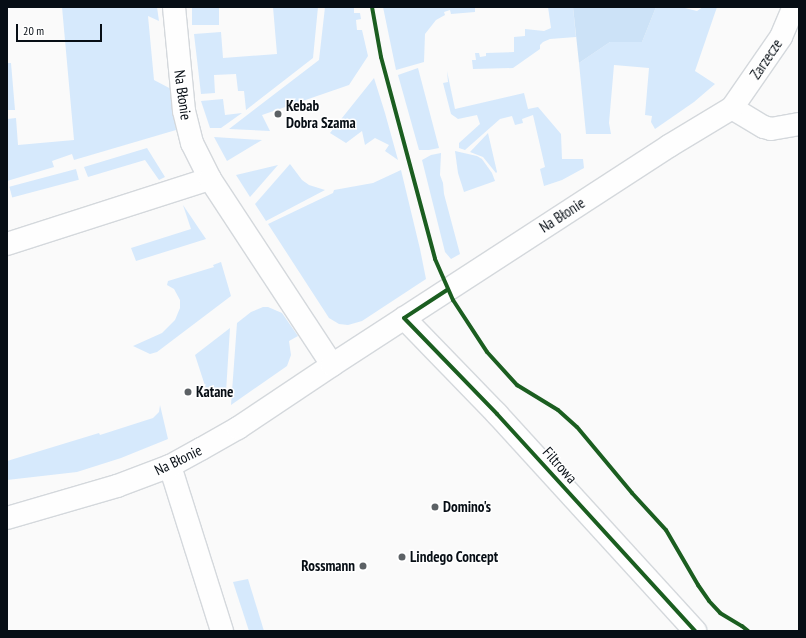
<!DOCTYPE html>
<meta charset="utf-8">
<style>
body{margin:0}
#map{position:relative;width:806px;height:638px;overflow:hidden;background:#fafafa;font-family:"PT Sans Narrow",sans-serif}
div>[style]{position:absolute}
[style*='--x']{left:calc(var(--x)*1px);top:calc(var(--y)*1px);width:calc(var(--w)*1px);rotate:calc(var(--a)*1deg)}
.green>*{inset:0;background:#d6e9fc;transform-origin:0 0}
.forest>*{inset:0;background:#cce2f7}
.roads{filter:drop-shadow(1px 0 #d4d8dc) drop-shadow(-1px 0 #d4d8dc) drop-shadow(0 1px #d4d8dc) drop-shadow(0 -1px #d4d8dc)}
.street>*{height:22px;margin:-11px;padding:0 11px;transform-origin:11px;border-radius:11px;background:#fefefe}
.secondary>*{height:22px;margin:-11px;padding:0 11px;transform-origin:11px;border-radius:11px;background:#fefefe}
.cycleway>*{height:4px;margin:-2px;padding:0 2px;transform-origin:2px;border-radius:2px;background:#1b5e20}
.dots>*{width:11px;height:11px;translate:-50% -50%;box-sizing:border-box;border:2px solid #fff;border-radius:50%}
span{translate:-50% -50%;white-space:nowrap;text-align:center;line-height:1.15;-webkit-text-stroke:3px #fff;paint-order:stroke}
.street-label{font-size:15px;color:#070e15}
.poi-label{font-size:15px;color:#070e15;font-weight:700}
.left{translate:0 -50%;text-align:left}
.right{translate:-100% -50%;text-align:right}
.frame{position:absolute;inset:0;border:8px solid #070e15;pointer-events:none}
.scale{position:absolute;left:16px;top:24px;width:86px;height:18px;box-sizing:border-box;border:2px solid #070e15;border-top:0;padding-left:5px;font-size:12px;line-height:14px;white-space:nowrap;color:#070e15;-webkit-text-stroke:3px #fff;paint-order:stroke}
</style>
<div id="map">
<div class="green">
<div style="clip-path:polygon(62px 7px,157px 7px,159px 21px,148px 16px,154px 80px,173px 90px,176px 130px,74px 160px,72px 154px,52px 161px,54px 167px,7px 181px,7px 119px,16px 118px,18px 145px,74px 140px)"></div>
<div style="left:192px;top:7px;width:27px;height:18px"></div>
<div style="clip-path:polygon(273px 7px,318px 7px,313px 58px,246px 110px,244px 91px,238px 91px,236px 74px,214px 75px,215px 93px,201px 94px,194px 34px,221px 32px,223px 58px,277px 54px)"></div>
<div style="clip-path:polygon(325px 7px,354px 7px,354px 13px,360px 13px,361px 19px,356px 20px,357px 30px,362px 30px,368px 56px,349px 85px,262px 115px,270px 131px,229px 129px,319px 60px)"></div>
<div style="clip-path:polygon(383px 7px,475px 7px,475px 12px,451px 14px,450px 10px,444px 12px,445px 15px,436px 20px,425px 34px,424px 62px,396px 70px)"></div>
<div style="clip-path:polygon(548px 7px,573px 7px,576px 37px,550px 39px,543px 42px,540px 45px,540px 49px,513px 68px,473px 69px,472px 60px,476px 60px,475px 53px,479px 53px,480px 57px,486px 56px,486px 53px,514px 52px,514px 37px,525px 36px,525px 29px,544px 31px,551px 28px)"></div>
<div style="clip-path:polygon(656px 7px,681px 7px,697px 11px,703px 7px,717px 7px,695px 71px,715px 84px,694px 102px,655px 129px,651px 122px,652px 116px,645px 115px,649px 68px,614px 65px,609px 123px,611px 134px,586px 134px,579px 63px,610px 42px,642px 42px)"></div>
<div style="clip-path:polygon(7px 63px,11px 63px,15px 110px,7px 110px)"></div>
<div style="clip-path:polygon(418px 68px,439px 148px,429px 150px,419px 150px,398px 75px)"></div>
<div style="clip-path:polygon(447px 71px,455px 109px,524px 93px,528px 109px,538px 107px,561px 134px,562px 159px,583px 159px,584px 168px,562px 180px,544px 186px,540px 169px,545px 167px,533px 115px,522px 119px,523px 123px,515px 125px,512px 116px,500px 119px,465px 150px,459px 148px,459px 143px,480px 124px,477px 115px,458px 119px,451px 114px,443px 83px,448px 82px)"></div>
<div style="clip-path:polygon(374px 78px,385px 113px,398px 160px,385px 151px,389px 145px,375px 138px,365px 145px,362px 131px,346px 143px,330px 133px)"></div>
<div style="clip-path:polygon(223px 99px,225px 115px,242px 113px,221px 128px,210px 128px,201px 101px)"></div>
<div style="clip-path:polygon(488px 133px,497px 172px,496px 173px,483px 157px,470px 152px)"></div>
<div style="clip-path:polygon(214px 137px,262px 140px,227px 161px)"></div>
<div style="clip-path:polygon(147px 148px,165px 177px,159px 180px,145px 160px,88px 177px,84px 167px)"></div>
<div style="clip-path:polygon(455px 151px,477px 156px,482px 159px,492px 173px,495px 181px,464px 192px,458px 173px)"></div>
<div style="clip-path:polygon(441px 153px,440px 175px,443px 183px,444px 194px,460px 254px,451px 259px,445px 252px,422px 160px,431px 155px)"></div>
<div style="clip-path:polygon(290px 164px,302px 180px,309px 185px,325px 190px,266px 221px,255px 204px)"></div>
<div style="clip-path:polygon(278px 165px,250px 197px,236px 175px)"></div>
<div style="left:76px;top:169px;width:11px;height:69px;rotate:75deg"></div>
<div style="clip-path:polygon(401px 170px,420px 249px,426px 279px,362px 321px,348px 325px,339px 324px,329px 318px,268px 224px,333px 193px,334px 190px,373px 183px)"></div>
<div style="clip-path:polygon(183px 205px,206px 239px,136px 261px,131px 248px,191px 229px)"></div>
<div style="clip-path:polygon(221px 262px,231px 296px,157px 352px,150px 354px,133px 346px,162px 333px,175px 320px,180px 308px,180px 300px,174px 289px,167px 285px,168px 281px,214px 267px,213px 265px)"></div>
<div style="clip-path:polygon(263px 307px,268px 307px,282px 313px,298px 336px,289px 341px,291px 355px,287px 366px,231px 405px,237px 323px,251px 312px)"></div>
<div style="clip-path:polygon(230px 328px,226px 392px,209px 398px,195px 355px)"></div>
<div style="clip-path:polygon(160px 405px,168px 439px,121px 458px,77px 472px,7px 480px,7px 461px,99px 433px,100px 435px,153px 418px,159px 412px)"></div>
<div style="clip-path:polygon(248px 579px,264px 631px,249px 631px,233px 582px)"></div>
</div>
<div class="forest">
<div style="clip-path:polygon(573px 7px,656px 7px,642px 42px,610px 42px,579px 63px)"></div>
</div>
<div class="roads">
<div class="street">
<div style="--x:174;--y:7;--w:104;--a:84.5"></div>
<div style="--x:184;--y:111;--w:33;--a:76"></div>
<div style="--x:192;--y:143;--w:40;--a:63.4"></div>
<div style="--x:7;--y:244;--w:213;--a:-17.8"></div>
<div style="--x:210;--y:179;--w:222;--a:56.7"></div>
<div style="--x:404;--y:318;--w:134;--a:45.9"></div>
<div style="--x:497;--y:414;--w:294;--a:47.6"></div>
<div style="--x:170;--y:466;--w:173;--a:72.5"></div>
</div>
<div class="secondary">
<div style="--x:732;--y:108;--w:37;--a:31"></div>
<div style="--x:764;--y:127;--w:7;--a:16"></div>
<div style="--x:771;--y:129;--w:28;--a:-10"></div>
<div style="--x:7;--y:518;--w:115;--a:-16.2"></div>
<div style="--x:117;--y:486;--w:57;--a:-20.7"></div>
<div style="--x:170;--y:466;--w:35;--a:-29"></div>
<div style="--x:201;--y:449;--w:43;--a:-29.6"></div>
<div style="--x:238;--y:428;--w:113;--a:-33.8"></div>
<div style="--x:332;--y:365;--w:402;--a:-33"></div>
<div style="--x:669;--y:146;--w:74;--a:-31.1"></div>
<div style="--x:732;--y:108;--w:86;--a:-55.4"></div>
<div style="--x:781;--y:37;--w:33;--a:-67"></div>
</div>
</div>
<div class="cycleway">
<div style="--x:372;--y:7;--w:51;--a:79.8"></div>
<div style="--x:381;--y:57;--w:209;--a:75"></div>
<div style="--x:435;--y:259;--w:45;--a:66.3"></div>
<div style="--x:453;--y:300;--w:62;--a:56.8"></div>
<div style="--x:487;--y:352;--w:45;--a:47.7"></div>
<div style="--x:517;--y:385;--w:48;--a:31.4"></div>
<div style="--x:558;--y:410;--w:25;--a:42"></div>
<div style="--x:577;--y:427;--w:86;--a:50.2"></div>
<div style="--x:632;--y:493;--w:50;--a:47.4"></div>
<div style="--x:666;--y:530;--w:64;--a:59.8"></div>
<div style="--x:698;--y:585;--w:19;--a:55"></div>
<div style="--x:709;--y:601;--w:16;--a:47"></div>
<div style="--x:720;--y:613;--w:26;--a:31"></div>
<div style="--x:742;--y:626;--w:8;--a:40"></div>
<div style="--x:447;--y:290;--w:51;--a:146.9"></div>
<div style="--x:404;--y:318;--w:134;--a:45.9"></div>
<div style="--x:497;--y:414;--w:294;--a:47.6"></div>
</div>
<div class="dots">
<div style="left:278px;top:114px;background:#5c6165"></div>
<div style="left:188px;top:392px;background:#5c6165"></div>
<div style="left:435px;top:507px;background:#5c6165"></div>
<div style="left:402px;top:557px;background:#5c6165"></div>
<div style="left:363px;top:566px;background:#5c6165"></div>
</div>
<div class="street-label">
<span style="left:766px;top:59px;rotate:-56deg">Zarzecze</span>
<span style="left:183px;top:95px;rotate:82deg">Na Błonie</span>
<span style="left:562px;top:215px;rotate:-33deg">Na Błonie</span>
<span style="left:178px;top:460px;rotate:-26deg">Na Błonie</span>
<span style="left:560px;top:465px;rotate:48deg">Filtrowa</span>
</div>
<div class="poi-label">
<span class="left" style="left:286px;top:114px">Kebab<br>Dobra Szama</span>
<span class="left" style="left:196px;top:392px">Katane</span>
<span class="left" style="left:443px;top:507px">Domino's</span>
<span class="left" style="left:410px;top:557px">Lindego Concept</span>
<span class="right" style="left:355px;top:566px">Rossmann</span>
</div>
<div class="frame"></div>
<div class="scale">20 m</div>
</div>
